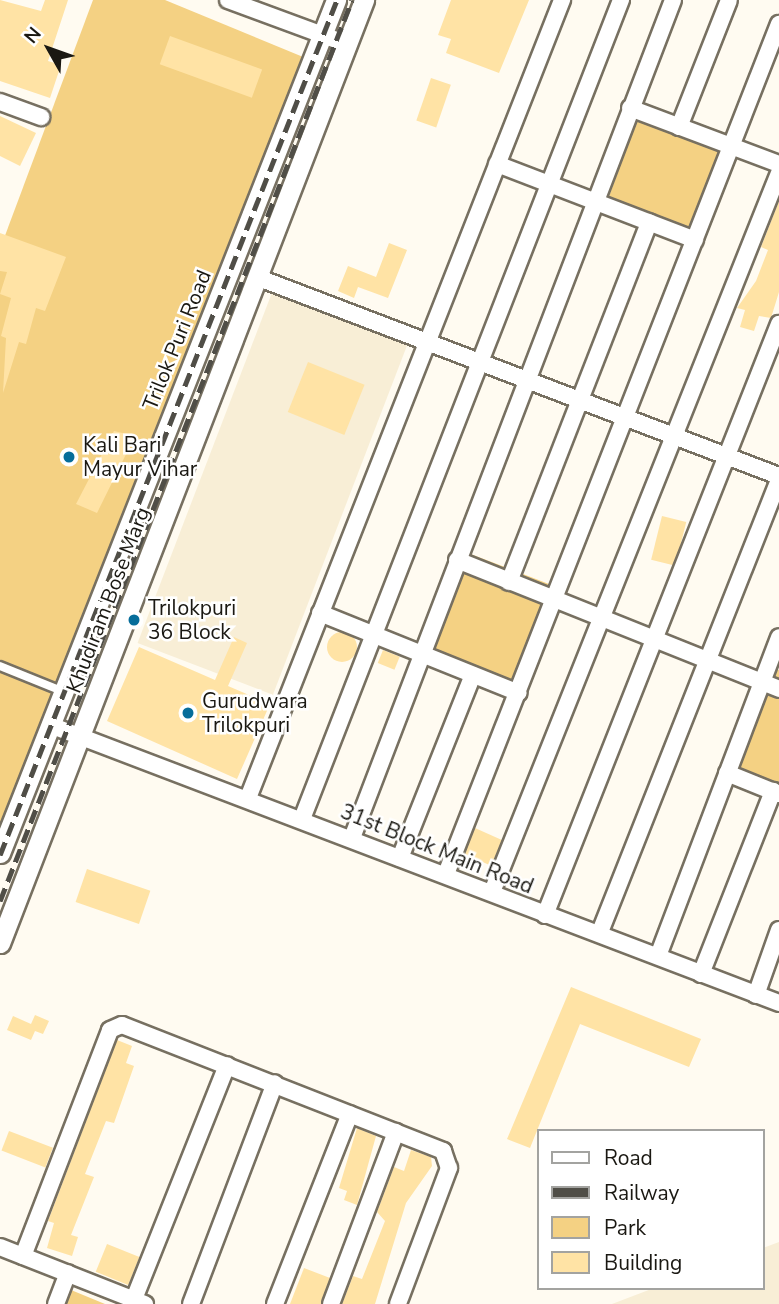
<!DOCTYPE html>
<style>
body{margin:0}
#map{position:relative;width:779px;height:1304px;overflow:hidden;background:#fffbf1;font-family:"Nunito Sans",sans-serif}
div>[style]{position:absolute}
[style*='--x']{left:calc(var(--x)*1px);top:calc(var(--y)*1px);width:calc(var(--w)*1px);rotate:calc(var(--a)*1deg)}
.built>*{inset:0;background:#f8eed6;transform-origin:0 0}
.green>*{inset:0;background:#f4d183;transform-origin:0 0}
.building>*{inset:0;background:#ffe3a5;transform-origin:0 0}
.round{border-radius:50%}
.roads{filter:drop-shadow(2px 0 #777061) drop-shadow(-2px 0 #777061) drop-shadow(0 2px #777061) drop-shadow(0 -2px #777061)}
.service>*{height:8px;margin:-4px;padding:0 4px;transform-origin:4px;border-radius:4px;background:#fff}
.minor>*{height:16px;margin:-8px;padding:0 8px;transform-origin:8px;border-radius:8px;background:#fff}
.tertiary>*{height:19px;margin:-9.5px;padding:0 9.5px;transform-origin:9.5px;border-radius:9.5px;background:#fff}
.rail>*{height:5px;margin-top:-2.5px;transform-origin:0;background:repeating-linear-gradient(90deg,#504e47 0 14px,transparent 0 21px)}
.dots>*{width:19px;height:19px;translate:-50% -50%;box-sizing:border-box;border:4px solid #fff;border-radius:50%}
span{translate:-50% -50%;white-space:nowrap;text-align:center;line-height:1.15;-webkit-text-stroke:5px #fff;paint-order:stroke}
.street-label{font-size:21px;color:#1a1812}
.poi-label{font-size:21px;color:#1a1812}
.left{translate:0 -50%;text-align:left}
.legend{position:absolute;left:537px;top:1129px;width:228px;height:161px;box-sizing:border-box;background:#fff;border:2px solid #a3a3a0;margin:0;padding:9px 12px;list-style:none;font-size:21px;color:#1a1812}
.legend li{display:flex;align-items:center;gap:14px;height:35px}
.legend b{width:35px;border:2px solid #a3a3a0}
.north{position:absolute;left:14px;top:14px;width:70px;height:70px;-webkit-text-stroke:5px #fff;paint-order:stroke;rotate:310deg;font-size:19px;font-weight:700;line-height:28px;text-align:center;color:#1a1812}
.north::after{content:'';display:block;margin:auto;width:24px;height:32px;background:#1a1812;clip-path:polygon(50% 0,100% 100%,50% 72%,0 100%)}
</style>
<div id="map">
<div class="built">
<div style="left:273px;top:290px;width:145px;height:378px;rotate:21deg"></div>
<div style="clip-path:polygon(779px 1242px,779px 1304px,612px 1304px,654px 1288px,763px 1288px,763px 1248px)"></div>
</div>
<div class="green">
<div style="clip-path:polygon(93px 0,165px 0,308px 59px,0 844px,0 249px)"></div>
<div style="left:643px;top:103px;width:95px;height:106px;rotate:20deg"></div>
<div style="left:468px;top:553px;width:95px;height:107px;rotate:21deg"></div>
<div style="clip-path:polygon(770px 667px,779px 670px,779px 786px,732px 767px)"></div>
<div style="clip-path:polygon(71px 1290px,105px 1304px,66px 1304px)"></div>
</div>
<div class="building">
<div style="clip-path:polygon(0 0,41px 11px,45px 0,68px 0,48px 61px,61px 65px,50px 98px,0 81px)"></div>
<div style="clip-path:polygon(451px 0,529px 0,499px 73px,446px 53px,451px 39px,438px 35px)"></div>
<div style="left:170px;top:36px;width:98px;height:30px;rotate:20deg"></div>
<div style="left:431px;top:78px;width:21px;height:45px;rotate:19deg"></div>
<div style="clip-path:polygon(0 116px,36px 133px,20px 166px,0 156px)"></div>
<div style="clip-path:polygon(779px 201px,779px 292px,771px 318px,759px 316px,754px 331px,740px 327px,745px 310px,737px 308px,756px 281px,768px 250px,761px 247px)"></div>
<div style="clip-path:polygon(0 233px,66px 257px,45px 311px,36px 308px,26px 344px,19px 342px,3px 393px,6px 338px,1px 336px,11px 298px,0 294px,7px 272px,0 271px)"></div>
<div style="clip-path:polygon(389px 243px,407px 250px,388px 298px,358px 287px,354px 298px,338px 291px,348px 266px,376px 277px)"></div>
<div style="left:308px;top:362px;width:61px;height:54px;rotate:22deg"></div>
<div style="clip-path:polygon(114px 431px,135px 436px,97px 513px,76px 504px)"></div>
<div style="left:662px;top:516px;width:25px;height:45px;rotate:14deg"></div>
<div class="round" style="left:327px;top:632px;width:30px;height:30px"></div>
<div style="clip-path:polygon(234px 637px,247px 643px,228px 686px,270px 704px,237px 779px,107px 721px,139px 647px,215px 680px)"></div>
<div style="left:383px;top:650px;width:18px;height:14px;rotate:22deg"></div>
<div style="left:475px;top:828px;width:30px;height:28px;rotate:24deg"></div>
<div style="left:87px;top:869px;width:67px;height:35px;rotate:19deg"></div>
<div style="clip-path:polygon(571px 987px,701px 1039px,689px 1067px,580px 1024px,530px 1148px,507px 1139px)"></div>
<div style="clip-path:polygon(35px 1015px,49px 1021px,43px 1034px,35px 1031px,31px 1040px,7px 1030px,13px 1016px,31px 1024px)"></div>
<div style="clip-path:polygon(117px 1040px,132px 1046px,126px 1063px,134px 1066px,114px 1123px,106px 1121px,85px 1174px,94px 1177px,71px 1235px,78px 1237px,72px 1256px,47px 1248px,54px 1223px,48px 1221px)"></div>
<div style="clip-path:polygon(357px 1128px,376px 1136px,357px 1205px,344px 1200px,347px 1191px,339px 1188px)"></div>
<div style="left:9px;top:1131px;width:47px;height:21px;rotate:21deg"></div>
<div style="clip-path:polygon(411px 1150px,431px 1157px,432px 1166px,406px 1203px,375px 1304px,342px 1304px,353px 1276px,362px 1279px,385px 1221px,377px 1212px,394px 1167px,404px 1171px)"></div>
<div style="left:107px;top:1244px;width:35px;height:30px;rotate:22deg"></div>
<div style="clip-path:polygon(304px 1268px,330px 1278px,321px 1304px,290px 1304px)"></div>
</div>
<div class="roads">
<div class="service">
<div style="--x:0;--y:666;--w:67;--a:22"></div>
</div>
<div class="minor">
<div style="--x:228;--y:0;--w:127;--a:20.3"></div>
<div style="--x:0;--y:102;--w:44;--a:20.1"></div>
<div style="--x:630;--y:108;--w:159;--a:20.6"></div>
<div style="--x:679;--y:127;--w:136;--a:-68.5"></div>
<div style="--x:497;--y:164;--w:212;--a:21"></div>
<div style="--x:259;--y:278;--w:556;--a:20.85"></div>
<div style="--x:457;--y:560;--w:347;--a:21.8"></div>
<div style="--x:509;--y:582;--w:386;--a:-68.7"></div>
<div style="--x:320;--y:613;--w:214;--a:21.9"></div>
<div style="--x:50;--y:725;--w:780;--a:20.87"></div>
<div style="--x:727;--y:773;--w:56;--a:22"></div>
<div style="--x:248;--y:798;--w:858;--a:-68.52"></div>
<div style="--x:302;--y:819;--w:879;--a:-68.72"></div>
<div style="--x:352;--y:838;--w:897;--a:-69.04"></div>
<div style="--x:400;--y:858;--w:197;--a:-68.3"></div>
<div style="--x:446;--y:874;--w:913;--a:-68.61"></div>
<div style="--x:492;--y:892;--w:774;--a:-68.24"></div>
<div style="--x:545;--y:915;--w:636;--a:-68.4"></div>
<div style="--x:600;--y:932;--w:487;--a:-68.4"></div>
<div style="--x:658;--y:956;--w:341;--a:-69.2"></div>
<div style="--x:701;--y:974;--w:197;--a:-68.5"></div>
<div style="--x:756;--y:995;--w:69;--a:-70.5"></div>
<div style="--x:0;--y:1247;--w:156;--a:21.5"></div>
<div style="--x:23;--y:1256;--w:242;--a:-68.9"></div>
<div style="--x:110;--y:1030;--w:13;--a:-23"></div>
<div style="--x:122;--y:1025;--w:345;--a:21.4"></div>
<div style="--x:443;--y:1151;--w:18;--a:71"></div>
<div style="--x:449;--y:1168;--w:145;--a:110.6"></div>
<div style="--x:56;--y:1304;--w:33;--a:-69"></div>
<div style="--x:132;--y:1304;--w:257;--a:-68.3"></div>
<div style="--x:191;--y:1304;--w:236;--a:-69.2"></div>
<div style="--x:275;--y:1304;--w:204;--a:-68.5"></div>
<div style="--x:331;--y:1304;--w:184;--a:-69.3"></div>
</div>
<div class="tertiary">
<div style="--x:0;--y:853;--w:917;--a:-68.5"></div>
<div style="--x:0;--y:943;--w:1011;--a:-68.89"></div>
</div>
</div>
<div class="rail">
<div style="--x:0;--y:855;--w:919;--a:-68.49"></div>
<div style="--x:0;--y:901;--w:967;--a:-68.66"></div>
</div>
<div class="dots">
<div style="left:69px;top:457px;background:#066d9a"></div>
<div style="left:134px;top:620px;background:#066d9a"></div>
<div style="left:188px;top:713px;background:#066d9a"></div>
</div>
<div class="street-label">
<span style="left:177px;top:340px;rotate:-68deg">Trilok Puri Road</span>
<span style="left:108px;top:600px;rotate:-69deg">Khudiram Bose Marg</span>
<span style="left:437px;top:849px;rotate:22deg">31st Block Main Road</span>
</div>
<div class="poi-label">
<span class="left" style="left:83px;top:457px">Kali Bari<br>Mayur Vihar</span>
<span class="left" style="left:148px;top:620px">Trilokpuri<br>36 Block</span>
<span class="left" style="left:202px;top:713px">Gurudwara<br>Trilokpuri</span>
</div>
<ul class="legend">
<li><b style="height:9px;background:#fff"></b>Road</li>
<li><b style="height:9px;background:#504e47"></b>Railway</li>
<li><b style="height:19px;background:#f4d183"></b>Park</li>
<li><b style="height:19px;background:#ffe3a5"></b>Building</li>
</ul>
<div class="north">N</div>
</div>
